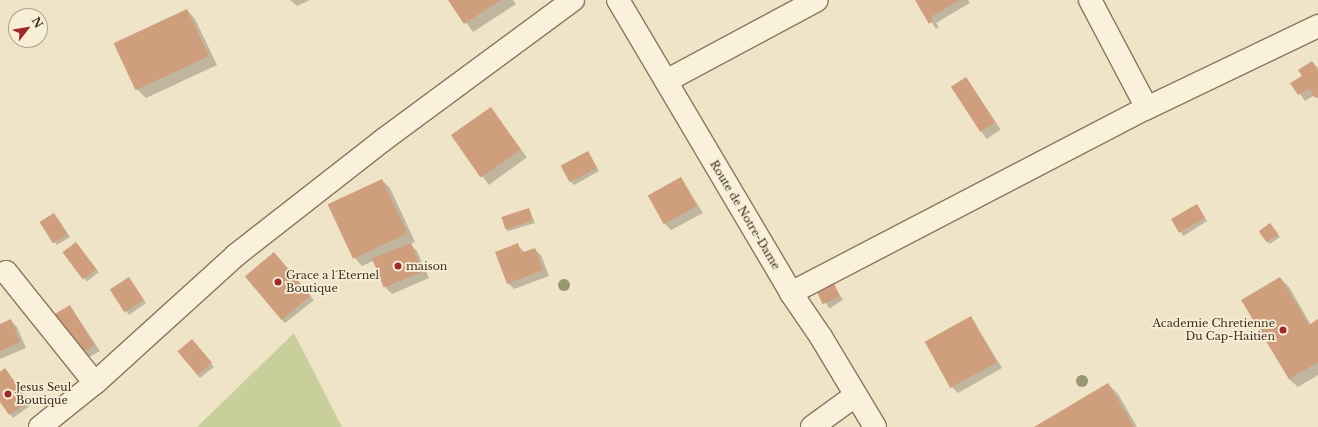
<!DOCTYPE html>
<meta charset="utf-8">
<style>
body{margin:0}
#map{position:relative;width:1318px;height:427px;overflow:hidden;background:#f0e4c8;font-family:"Libre Baskerville",serif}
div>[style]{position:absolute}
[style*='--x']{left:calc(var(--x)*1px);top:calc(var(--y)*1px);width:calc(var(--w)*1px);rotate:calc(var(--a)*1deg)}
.green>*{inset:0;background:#c9cf9b}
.shadow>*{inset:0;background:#0003;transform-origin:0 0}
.building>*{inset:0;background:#cf9f7d;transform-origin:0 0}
.roads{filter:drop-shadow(1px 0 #8d765c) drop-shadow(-1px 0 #8d765c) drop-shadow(0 1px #8d765c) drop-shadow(0 -1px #8d765c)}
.minor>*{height:22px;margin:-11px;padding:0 11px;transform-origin:11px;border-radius:11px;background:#faf1dc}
.trees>*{width:12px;height:12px;margin:-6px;border-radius:50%;background:#96986f}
.dots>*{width:11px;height:11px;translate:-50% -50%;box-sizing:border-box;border:2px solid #f7eed8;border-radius:50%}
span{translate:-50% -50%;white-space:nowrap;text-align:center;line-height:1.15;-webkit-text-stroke:3.5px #f7eed8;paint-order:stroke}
.street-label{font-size:11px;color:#3d2e20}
.poi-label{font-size:11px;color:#3d2e20}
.left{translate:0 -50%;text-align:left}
.right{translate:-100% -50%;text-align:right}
.north{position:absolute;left:8px;top:8px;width:40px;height:40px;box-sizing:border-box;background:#f7eed8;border:1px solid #ada18e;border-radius:50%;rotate:59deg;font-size:11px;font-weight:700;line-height:16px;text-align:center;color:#3d2e20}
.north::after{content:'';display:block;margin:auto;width:14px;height:18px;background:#9e2a2b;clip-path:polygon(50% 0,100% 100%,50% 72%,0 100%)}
</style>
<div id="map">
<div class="green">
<div style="clip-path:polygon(294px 333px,342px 427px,197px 427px)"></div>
</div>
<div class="shadow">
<div style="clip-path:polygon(290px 0,310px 0,297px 6px)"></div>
<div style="clip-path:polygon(450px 0,513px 0,516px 4px,473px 32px)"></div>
<div style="clip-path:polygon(916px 0,968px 0,970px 3px,936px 23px,939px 27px,936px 29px)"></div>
<div style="clip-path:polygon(187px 10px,195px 19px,217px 65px,146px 98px,138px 90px,116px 44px)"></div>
<div style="clip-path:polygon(1312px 62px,1318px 68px,1318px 99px,1315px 95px,1305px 101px,1292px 83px,1303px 76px)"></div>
<div style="left:966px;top:78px;width:62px;height:17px;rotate:56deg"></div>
<div style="left:491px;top:108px;width:61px;height:47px;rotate:54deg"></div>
<div style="clip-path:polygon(588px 152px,599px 171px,574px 185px,571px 182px)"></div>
<div style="clip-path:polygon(681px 178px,703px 213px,671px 230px,665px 224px)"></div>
<div style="clip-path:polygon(382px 180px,390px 188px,415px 242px,410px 244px,417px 251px,429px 278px,392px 294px,386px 288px,375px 260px,362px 266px,354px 257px)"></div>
<div style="left:1197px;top:205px;width:19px;height:28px;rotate:58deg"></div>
<div style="clip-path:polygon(529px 209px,535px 223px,508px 231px,505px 228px)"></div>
<div style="clip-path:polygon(57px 217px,70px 237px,57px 245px,54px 242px)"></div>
<div style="clip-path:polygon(1273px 228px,1280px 237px,1270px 244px,1267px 241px)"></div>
<div style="left:76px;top:243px;width:37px;height:15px;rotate:52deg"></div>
<div style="clip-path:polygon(517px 244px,525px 253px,534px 249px,541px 255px,549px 276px,514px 289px,508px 283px)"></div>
<div style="clip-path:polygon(277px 257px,314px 300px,285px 323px,282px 320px)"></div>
<div style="clip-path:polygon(1280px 278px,1289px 287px,1311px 325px,1318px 321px,1318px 375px,1298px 387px,1289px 379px,1243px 300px)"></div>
<div style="clip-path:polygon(132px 282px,146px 303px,129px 315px,111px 290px)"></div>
<div style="left:832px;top:283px;width:20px;height:16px;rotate:57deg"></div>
<div style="clip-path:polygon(70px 306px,100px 351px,82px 361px)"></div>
<div style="clip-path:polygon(971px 317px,1002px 368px,958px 393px,952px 387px)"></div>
<div style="clip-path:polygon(11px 321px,17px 327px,26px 348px,0 359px,0 325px)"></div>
<div style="clip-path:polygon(195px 343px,214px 367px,200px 378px,197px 375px)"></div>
<div style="clip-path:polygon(0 373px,8px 373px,31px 405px,13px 418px,0 400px)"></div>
<div style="clip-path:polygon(1108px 384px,1118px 394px,1137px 427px,1036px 427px)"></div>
</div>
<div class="building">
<div style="clip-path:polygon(448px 0,501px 0,464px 24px)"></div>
<div style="clip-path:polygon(915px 0,959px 0,931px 17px,933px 21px,929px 24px)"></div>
<div style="left:187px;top:9px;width:52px;height:81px;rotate:65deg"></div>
<div style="clip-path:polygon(1312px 61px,1318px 70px,1318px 96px,1315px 98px,1309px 89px,1298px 95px,1290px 83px,1302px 76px,1298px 70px)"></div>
<div style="left:966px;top:77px;width:54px;height:18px;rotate:57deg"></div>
<div style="left:491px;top:107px;width:52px;height:49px;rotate:55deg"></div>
<div style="left:588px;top:151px;width:19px;height:31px;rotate:62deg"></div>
<div style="left:681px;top:177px;width:33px;height:38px;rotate:61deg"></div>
<div style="left:382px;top:179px;width:60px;height:60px;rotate:65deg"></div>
<div style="left:1197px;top:204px;width:16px;height:30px;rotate:60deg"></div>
<div style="left:529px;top:208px;width:13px;height:29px;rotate:72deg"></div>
<div style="left:54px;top:213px;width:25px;height:17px;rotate:58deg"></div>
<div style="left:1270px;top:223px;width:14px;height:14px;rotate:54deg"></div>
<div style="left:76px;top:242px;width:34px;height:17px;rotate:53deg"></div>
<div style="left:411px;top:243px;width:31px;height:42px;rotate:68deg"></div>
<div style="clip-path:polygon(518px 243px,521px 253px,535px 248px,543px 270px,507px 284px,495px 252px)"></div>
<div style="left:274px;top:252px;width:57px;height:38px;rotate:50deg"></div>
<div style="left:129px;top:277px;width:27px;height:23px;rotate:57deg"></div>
<div style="clip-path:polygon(1280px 277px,1309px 325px,1318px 319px,1318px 362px,1289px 379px,1241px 300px)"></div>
<div style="left:833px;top:281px;width:17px;height:19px;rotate:66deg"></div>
<div style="left:70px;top:305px;width:47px;height:22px;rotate:59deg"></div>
<div style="left:971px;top:316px;width:53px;height:53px;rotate:61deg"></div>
<div style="clip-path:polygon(11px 319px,20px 342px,0 351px,0 324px)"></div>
<div style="left:192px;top:339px;width:31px;height:19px;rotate:50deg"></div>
<div style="clip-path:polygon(5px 368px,29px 402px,9px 415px,0 402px,0 372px)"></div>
<div style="clip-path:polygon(1108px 383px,1134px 427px,1034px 427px)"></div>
</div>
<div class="roads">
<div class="minor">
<div style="--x:618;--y:0;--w:340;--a:59.4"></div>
<div style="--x:791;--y:293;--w:53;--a:55.7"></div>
<div style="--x:821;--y:337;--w:105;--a:59"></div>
<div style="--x:1090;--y:0;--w:122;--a:62.2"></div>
<div style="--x:666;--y:81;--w:171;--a:-28.2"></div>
<div style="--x:6;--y:272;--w:142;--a:51.3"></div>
<div style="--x:791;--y:293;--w:401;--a:-27.5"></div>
<div style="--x:1147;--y:108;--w:190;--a:-25.6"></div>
<div style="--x:40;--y:427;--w:70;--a:-38.7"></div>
<div style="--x:95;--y:383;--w:190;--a:-42.2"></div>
<div style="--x:236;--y:255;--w:187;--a:-38"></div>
<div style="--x:383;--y:140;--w:236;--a:-36.4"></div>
<div style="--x:812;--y:427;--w:54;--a:-36"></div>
</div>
</div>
<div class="trees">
<div style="left:564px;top:285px"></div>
<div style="left:1082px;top:381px"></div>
</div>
<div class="dots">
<div style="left:398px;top:266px;background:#9e2a2b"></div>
<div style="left:278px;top:282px;background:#9e2a2b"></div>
<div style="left:1283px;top:330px;background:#9e2a2b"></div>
<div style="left:8px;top:394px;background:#9e2a2b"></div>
</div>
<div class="street-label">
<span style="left:745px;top:215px;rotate:59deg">Route de Notre-Dame</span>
</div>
<div class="poi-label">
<span class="left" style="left:406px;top:266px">maison</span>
<span class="left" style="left:286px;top:282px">Grace a l´Eternel<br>Boutique</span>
<span class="right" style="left:1275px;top:330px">Academie Chretienne<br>Du Cap-Haitien</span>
<span class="left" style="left:16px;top:394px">Jesus Seul<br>Boutique</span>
</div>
<div class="north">N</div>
</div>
